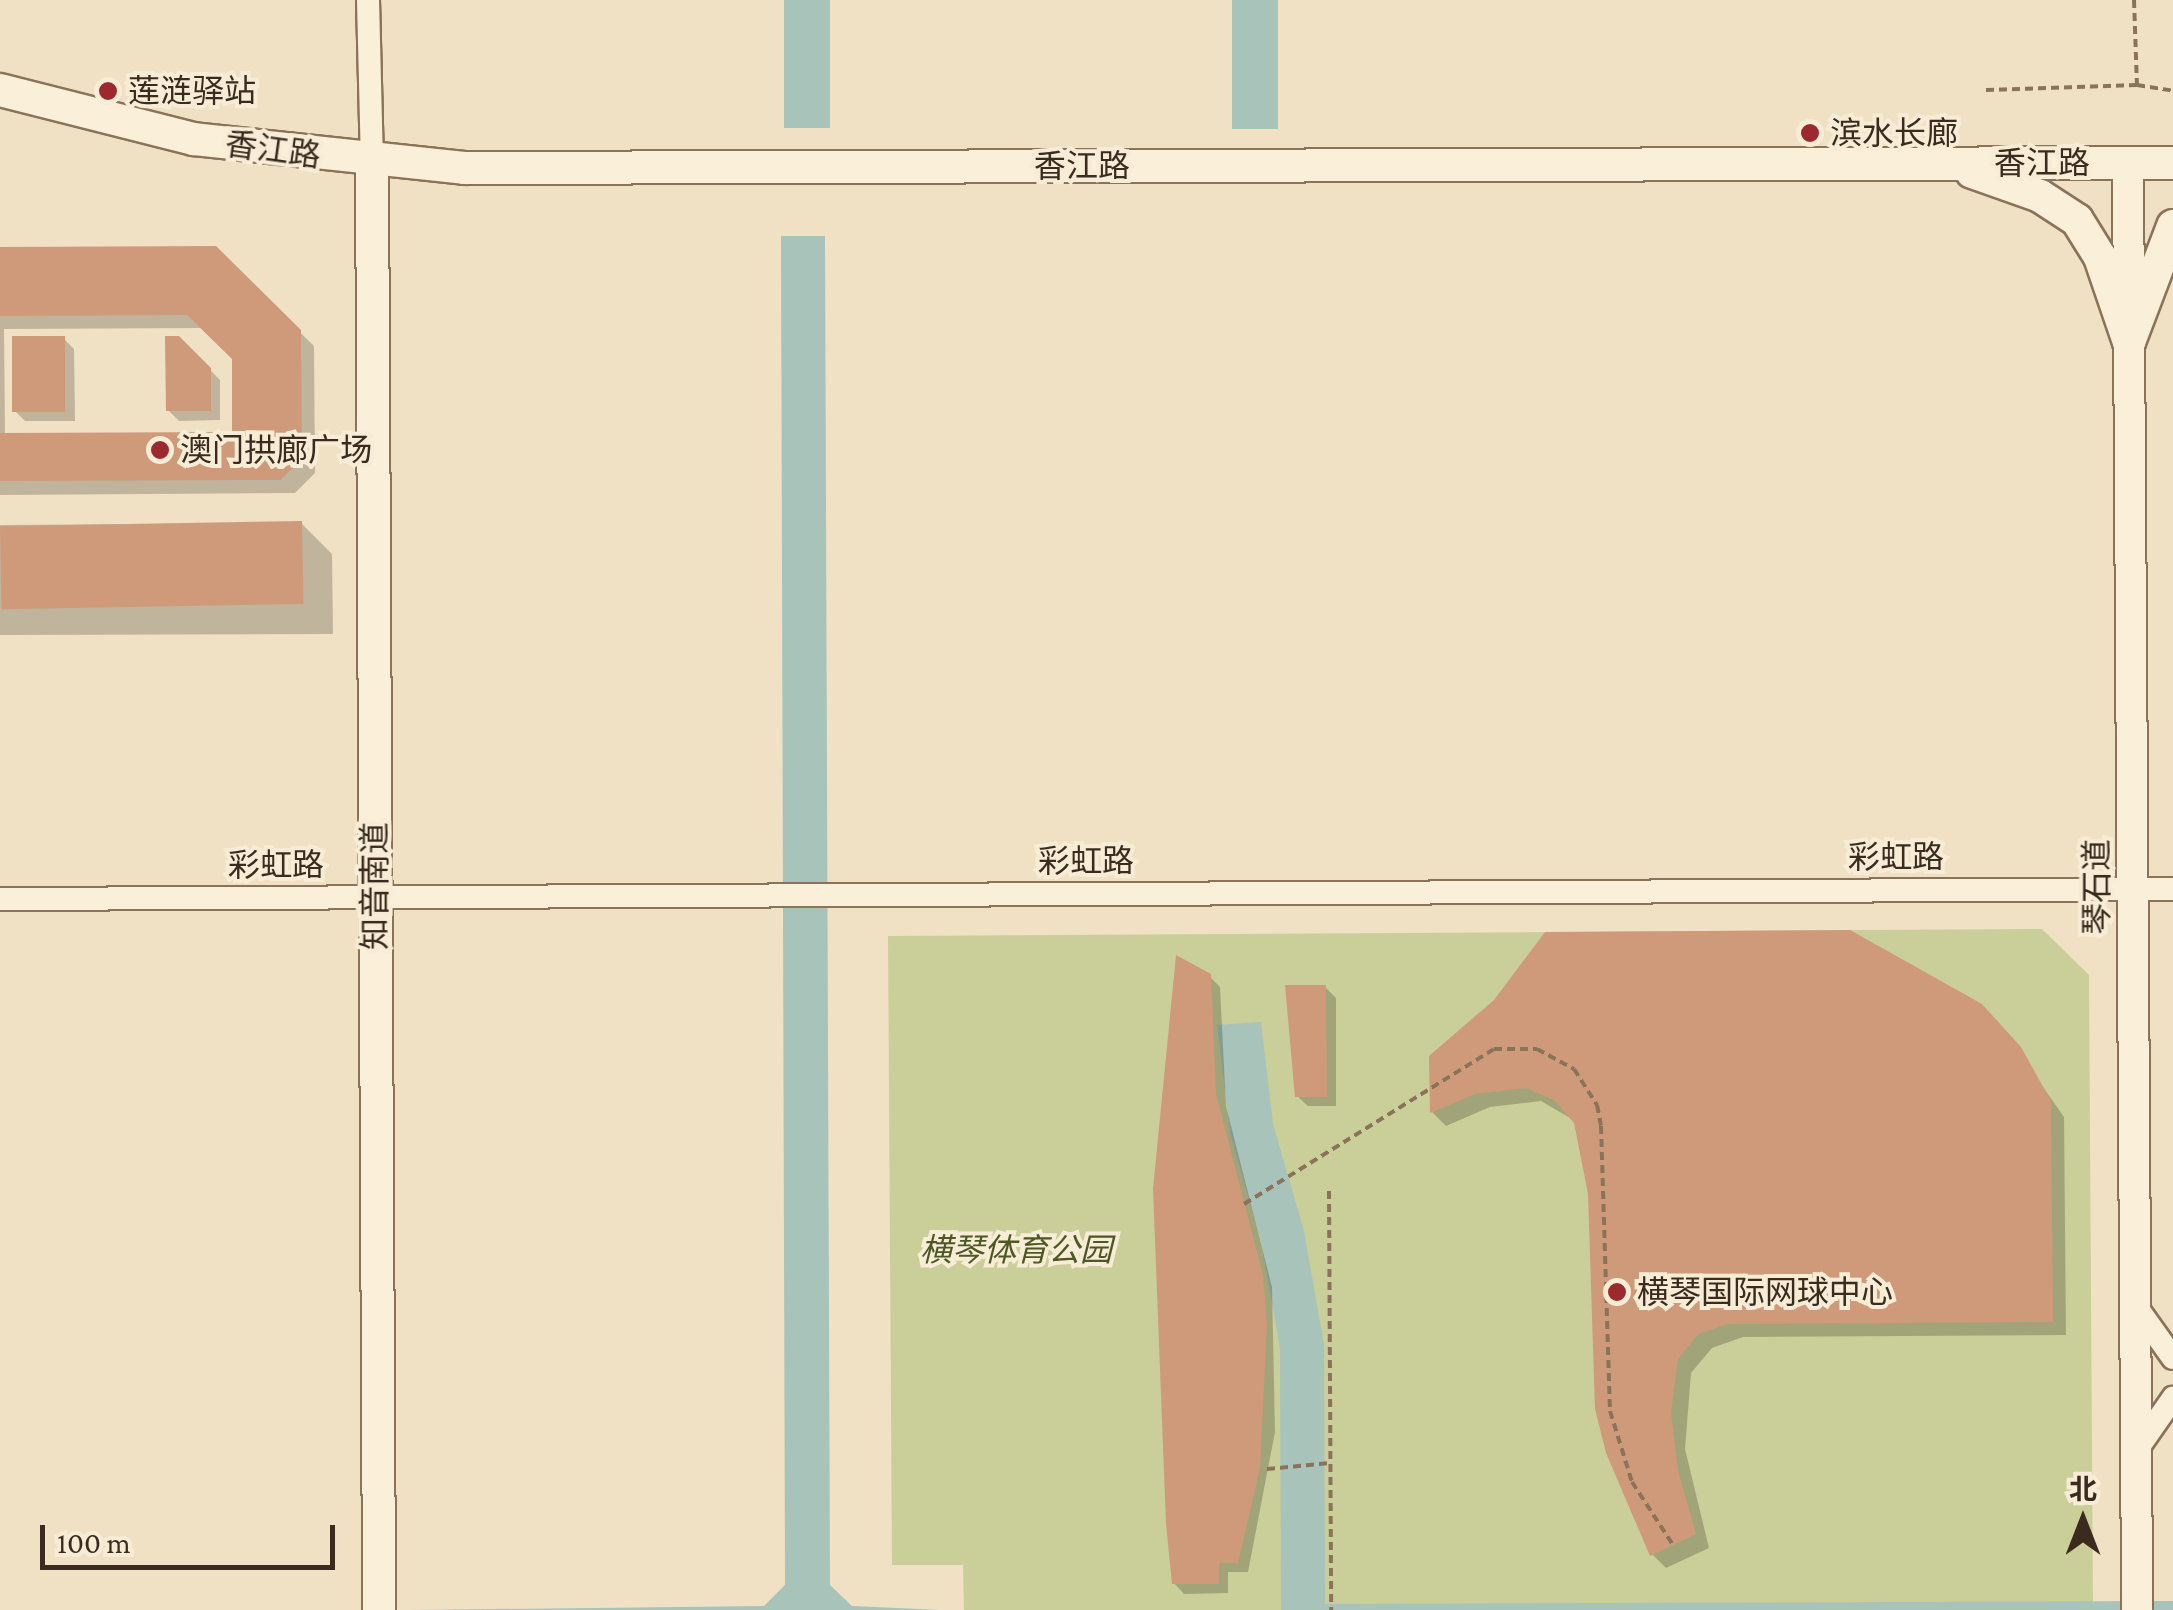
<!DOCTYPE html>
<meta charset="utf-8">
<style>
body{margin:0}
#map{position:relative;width:2173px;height:1610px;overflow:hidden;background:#f0e1c5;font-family:"Crimson Pro","Noto Sans SC",serif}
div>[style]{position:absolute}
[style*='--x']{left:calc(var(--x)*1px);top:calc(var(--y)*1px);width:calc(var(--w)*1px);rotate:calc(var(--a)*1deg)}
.green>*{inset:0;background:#cace98}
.water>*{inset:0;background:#a7c3ba;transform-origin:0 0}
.shadow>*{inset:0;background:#0003}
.building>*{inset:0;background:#cf9a7a;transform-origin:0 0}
.path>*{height:4px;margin-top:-2px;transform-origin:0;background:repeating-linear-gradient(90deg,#8b735a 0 8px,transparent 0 13px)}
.roads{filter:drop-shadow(2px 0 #8b735a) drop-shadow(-2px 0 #8b735a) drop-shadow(0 2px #8b735a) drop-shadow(0 -2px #8b735a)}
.minor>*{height:22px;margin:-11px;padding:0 11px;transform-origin:11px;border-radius:11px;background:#faefd9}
.tertiary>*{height:30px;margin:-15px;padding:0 15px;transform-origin:15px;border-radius:15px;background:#faefd9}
.secondary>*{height:32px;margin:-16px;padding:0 16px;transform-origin:16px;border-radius:16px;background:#faefd9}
.dots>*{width:28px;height:28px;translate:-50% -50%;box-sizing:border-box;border:5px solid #f7ecd5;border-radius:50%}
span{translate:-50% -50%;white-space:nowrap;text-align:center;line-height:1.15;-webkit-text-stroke:8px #f7ecd5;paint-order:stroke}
.poi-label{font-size:32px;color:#3b2b1f}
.left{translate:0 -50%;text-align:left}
.street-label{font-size:32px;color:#3b2b1f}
.park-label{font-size:32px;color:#4d5825;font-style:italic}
.north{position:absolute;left:2033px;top:1470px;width:100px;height:100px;-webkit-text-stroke:8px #f7ecd5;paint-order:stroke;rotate:0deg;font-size:28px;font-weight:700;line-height:40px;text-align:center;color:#3b2b1f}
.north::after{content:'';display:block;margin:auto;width:35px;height:45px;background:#3b2b1f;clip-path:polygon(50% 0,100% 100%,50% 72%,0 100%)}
.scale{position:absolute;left:40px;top:1525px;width:295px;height:45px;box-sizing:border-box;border:5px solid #3b2b1f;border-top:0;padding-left:12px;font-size:30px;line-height:35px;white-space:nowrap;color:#3b2b1f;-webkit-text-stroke:8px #f7ecd5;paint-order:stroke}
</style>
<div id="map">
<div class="green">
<div style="clip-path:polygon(2042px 929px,2089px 975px,2093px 1610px,964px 1610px,963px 1565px,892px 1565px,888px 936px)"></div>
</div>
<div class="water">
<div style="left:784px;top:0;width:46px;height:128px"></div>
<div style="left:1232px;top:0;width:46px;height:129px"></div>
<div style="clip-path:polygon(781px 236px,825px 236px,830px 1585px,852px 1606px,942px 1610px,410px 1610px,764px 1606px,785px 1585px)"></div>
<div style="clip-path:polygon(1261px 1022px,1273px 1124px,1304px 1231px,1324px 1345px,1325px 1604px,2173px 1601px,2173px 1610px,1281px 1610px,1280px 1348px,1261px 1242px,1230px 1133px,1217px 1025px)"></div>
</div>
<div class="shadow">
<div style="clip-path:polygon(evenodd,214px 248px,314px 346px,315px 473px,295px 493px,0 495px,0 249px,214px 248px,203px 328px,234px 358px,234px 434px,5px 435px,4px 329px,203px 328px)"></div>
<div style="clip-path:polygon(178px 338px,220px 380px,220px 420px,179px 421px,168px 410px)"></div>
<div style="clip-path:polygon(64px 339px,74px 349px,75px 421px,25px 421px,15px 411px)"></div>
<div style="clip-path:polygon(301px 523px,332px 554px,333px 634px,0 635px,0 525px)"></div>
<div style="clip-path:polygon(1209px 976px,1220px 987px,1226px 1106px,1272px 1287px,1275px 1432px,1248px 1572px,1228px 1572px,1228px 1593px,1184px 1594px,1174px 1583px)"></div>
<div style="clip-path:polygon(1325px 987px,1336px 998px,1336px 1106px,1308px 1106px,1297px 1096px)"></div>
<div style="clip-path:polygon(1995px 1019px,2064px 1117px,2066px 1335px,1743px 1337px,1712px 1348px,1691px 1373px,1685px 1449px,1709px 1548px,1666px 1568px,1652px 1554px,1577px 1122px,1541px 1101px,1490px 1107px,1446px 1126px,1432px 1112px,1432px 1057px)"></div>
</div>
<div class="building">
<div style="clip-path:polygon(216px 246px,301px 330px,302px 459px,280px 480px,0 481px,0 433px,232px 432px,232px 359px,187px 315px,0 316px,0 247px)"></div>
<div style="left:12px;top:336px;width:53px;height:76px"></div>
<div style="clip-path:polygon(165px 336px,179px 336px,211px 368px,211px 411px,166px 411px)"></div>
<div style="left:302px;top:521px;width:83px;height:302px;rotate:89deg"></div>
<div style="clip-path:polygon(1850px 930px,1982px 1004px,2021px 1047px,2051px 1101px,2053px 1322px,1728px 1324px,1698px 1334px,1678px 1359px,1671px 1413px,1678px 1471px,1696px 1534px,1650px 1556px,1606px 1453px,1595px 1409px,1588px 1194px,1574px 1123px,1554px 1100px,1526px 1088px,1475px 1094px,1430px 1113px,1429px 1056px,1494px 1000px,1545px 932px)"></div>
<div style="clip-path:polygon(1176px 955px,1211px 974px,1216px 1094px,1263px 1275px,1267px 1323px,1260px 1468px,1238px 1563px,1219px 1563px,1219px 1584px,1172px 1584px,1166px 1524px,1153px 1189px)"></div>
<div style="clip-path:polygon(1285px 985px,1326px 985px,1327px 1097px,1295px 1097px)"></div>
</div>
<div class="path">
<div style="--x:2134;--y:0;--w:85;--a:88"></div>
<div style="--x:2137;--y:85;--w:36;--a:9"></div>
<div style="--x:1986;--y:90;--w:151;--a:-1.9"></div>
<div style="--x:1329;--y:1191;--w:419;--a:89.7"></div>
<div style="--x:1244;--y:1204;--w:294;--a:-31.8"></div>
<div style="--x:1494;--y:1049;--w:43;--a:0"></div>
<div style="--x:1537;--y:1049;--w:42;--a:28.4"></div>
<div style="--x:1574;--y:1069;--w:43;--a:57.4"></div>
<div style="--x:1597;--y:1105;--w:21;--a:79"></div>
<div style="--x:1601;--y:1126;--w:285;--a:88.2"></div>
<div style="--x:1610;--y:1411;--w:74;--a:72.8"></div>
<div style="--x:1632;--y:1482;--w:75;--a:56.9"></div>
<div style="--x:1267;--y:1469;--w:63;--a:-5.4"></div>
</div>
<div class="roads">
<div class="minor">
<div style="--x:368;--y:0;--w:163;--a:88.6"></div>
<div style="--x:0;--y:899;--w:2173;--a:-0.26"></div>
<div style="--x:2135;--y:1305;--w:65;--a:54.4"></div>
<div style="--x:2136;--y:1451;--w:65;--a:-55.1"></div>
</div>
<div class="tertiary">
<div style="--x:2128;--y:163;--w:1447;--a:89.64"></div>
</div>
<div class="secondary">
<div style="--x:0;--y:90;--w:200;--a:14.2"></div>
<div style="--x:194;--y:139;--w:272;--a:6.1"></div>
<div style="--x:464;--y:168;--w:1709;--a:-0.17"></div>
<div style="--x:372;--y:163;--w:1447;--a:89.72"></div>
<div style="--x:1972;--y:172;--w:72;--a:19.4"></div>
<div style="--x:2040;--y:196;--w:44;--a:33"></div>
<div style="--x:2077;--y:220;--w:44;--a:58.1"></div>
<div style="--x:2100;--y:257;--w:90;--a:71.2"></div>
<div style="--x:2129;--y:342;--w:124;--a:-69.2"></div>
</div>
</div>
<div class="dots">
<div style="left:108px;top:91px;background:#9c292e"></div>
<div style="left:1810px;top:133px;background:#9c292e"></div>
<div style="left:160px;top:450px;background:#9c292e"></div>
<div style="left:1617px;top:1292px;background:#9c292e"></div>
</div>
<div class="poi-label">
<span class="left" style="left:128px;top:91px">莲涟驿站</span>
<span class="left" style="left:1830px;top:133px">滨水长廊</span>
<span class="left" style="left:180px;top:450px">澳门拱廊广场</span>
<span class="left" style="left:1637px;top:1292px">横琴国际网球中心</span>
</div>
<div class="street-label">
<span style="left:273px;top:150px;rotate:8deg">香江路</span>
<span style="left:2042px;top:163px">香江路</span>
<span style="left:1082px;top:166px">香江路</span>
<span style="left:1896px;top:857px">彩虹路</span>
<span style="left:1086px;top:861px">彩虹路</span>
<span style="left:276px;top:865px">彩虹路</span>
<span style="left:375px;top:886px;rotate:-90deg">知音南道</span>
<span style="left:2097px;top:887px;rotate:-90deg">琴石道</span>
</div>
<div class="park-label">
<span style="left:1016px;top:1250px">横琴体育公园</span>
</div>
<div class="north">北</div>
<div class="scale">100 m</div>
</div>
